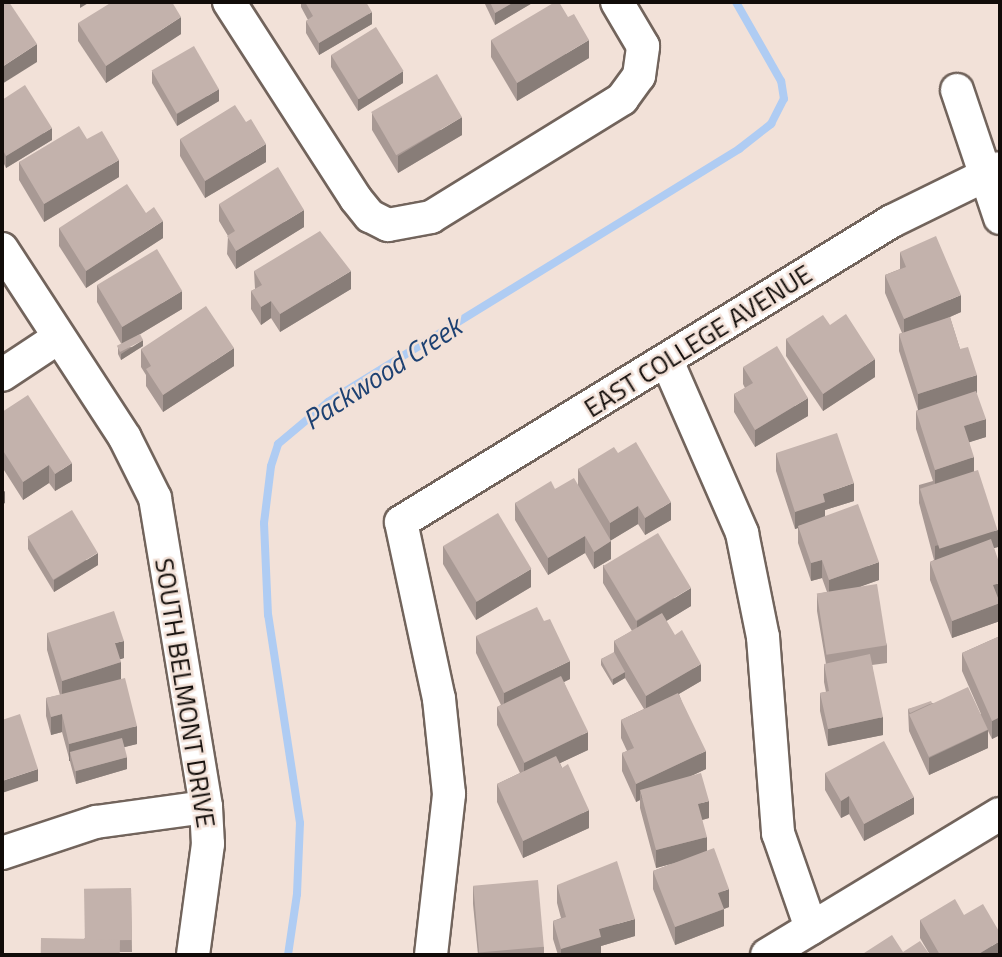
<!DOCTYPE html>
<style>
body{margin:0}
#map{position:relative;width:1002px;height:957px;overflow:hidden;background:#f2e1d8;font-family:"Titillium Web",sans-serif}
div>[style]{position:absolute}
[style*='--x']{left:calc(var(--x)*1px);top:calc(var(--y)*1px);width:calc(var(--w)*1px);rotate:calc(var(--a)*1deg)}
.stream>*{height:8px;margin:-4px;padding:0 4px;transform-origin:4px;border-radius:4px;background:#afccf3}
.roads{filter:drop-shadow(2px 0 #72645c) drop-shadow(-2px 0 #72645c) drop-shadow(0 2px #72645c) drop-shadow(0 -2px #72645c)}
.street>*{height:32px;margin:-16px;padding:0 16px;transform-origin:16px;border-radius:16px;background:#fff}
.wall>*{inset:0;background:#a89994}
.shaded-wall>*{inset:0;background:#887d78}
.building>*{inset:0;background:#c3b2ac;transform-origin:0 0}
span{translate:-50% -50%;white-space:nowrap;text-align:center;line-height:1.15;-webkit-text-stroke:5px #f2e1d8;paint-order:stroke}
.street-label{font-size:26px;color:#110c09}
.water-label{font-size:28px;color:#1d4172;font-style:italic}
.frame{position:absolute;inset:0;border:4px solid #110c09;pointer-events:none}
</style>
<div id="map">
<div class="stream">
<div style="--x:288;--y:955;--w:62;--a:-81.6"></div>
<div style="--x:297;--y:894;--w:71;--a:-87.6"></div>
<div style="--x:300;--y:823;--w:210;--a:-98.7"></div>
<div style="--x:268;--y:615;--w:92;--a:-92.5"></div>
<div style="--x:264;--y:523;--w:57;--a:-83"></div>
<div style="--x:271;--y:466;--w:23;--a:-72"></div>
<div style="--x:278;--y:444;--w:65;--a:-40"></div>
<div style="--x:328;--y:402;--w:483;--a:-31.6"></div>
<div style="--x:739;--y:149;--w:41;--a:-38"></div>
<div style="--x:771;--y:124;--w:28;--a:-63"></div>
<div style="--x:784;--y:99;--w:18;--a:-99"></div>
<div style="--x:781;--y:81;--w:91;--a:-119.7"></div>
</div>
<div class="roads">
<div class="street">
<div style="--x:229;--y:2;--w:234;--a:57.2"></div>
<div style="--x:356;--y:199;--w:22;--a:51"></div>
<div style="--x:370;--y:216;--w:20;--a:27"></div>
<div style="--x:388;--y:225;--w:44;--a:-10.5"></div>
<div style="--x:431;--y:217;--w:225;--a:-31.7"></div>
<div style="--x:622;--y:99;--w:29;--a:-54"></div>
<div style="--x:639;--y:76;--w:30;--a:-82"></div>
<div style="--x:643;--y:46;--w:51;--a:-120.6"></div>
<div style="--x:957;--y:90;--w:135;--a:71.4"></div>
<div style="--x:2;--y:249;--w:225;--a:56.9"></div>
<div style="--x:125;--y:438;--w:67;--a:63.4"></div>
<div style="--x:155;--y:498;--w:313;--a:80.6"></div>
<div style="--x:206;--y:807;--w:37;--a:87"></div>
<div style="--x:208;--y:844;--w:112;--a:97.7"></div>
<div style="--x:667;--y:361;--w:188;--a:66.4"></div>
<div style="--x:742;--y:533;--w:106;--a:78.6"></div>
<div style="--x:763;--y:637;--w:197;--a:85.6"></div>
<div style="--x:778;--y:833;--w:101;--a:70.8"></div>
<div style="--x:2;--y:375;--w:67;--a:-33.5"></div>
<div style="--x:2;--y:853;--w:99;--a:-18.3"></div>
<div style="--x:96;--y:822;--w:111;--a:-7.8"></div>
<div style="--x:431;--y:955;--w:162;--a:-83.6"></div>
<div style="--x:449;--y:794;--w:96;--a:-96"></div>
<div style="--x:439;--y:699;--w:181;--a:-102.1"></div>
<div style="--x:401;--y:522;--w:576;--a:-31.51"></div>
<div style="--x:892;--y:221;--w:120;--a:-26.1"></div>
<div style="--x:767;--y:955;--w:272;--a:-31.2"></div>
</div>
</div>
<div class="wall">
<div style="clip-path:polygon(301px 2px,366px 2px,372px 24px,319px 55px,306px 33px,306px 21px,308px 20px,301px 7px)"></div>
<div style="clip-path:polygon(484px 2px,534px 2px,495px 25px)"></div>
<div style="clip-path:polygon(78px 23px,181px 34px,106px 83px,78px 41px)"></div>
<div style="clip-path:polygon(491px 40px,589px 58px,517px 101px,491px 57px)"></div>
<div style="clip-path:polygon(331px 55px,403px 83px,358px 111px,331px 67px)"></div>
<div style="clip-path:polygon(152px 71px,219px 101px,177px 126px,152px 83px)"></div>
<div style="clip-path:polygon(2px 100px,52px 140px,6px 168px,2px 160px)"></div>
<div style="clip-path:polygon(372px 113px,462px 135px,398px 173px,372px 130px)"></div>
<div style="clip-path:polygon(87px 139px,119px 177px,44px 222px,19px 180px,19px 162px)"></div>
<div style="clip-path:polygon(180px 139px,266px 162px,205px 198px,180px 156px)"></div>
<div style="clip-path:polygon(219px 204px,304px 227px,236px 269px,227px 254px,228px 236px,219px 221px)"></div>
<div style="clip-path:polygon(59px 228px,163px 238px,86px 288px,59px 246px)"></div>
<div style="clip-path:polygon(900px 252px,961px 312px,950px 317px,960px 349px,976px 393px,986px 437px,969px 442px,974px 471px,998px 547px,994px 548px,1000px 621px,952px 638px,930px 580px,930px 562px,934px 560px,919px 503px,919px 485px,933px 481px,916px 429px,916px 411px,918px 410px,899px 351px,899px 334px,902px 333px,885px 293px,885px 275px,900px 269px)"></div>
<div style="clip-path:polygon(254px 271px,351px 289px,280px 332px,271px 318px,261px 325px,251px 309px,251px 291px,255px 289px)"></div>
<div style="clip-path:polygon(97px 285px,182px 309px,122px 345px,97px 302px)"></div>
<div style="clip-path:polygon(830px 325px,875px 377px,823px 411px,786px 356px,786px 339px)"></div>
<div style="clip-path:polygon(143px 346px,121px 360px,118px 354px,118px 348px)"></div>
<div style="clip-path:polygon(141px 349px,234px 366px,163px 412px,146px 386px,146px 375px,141px 367px)"></div>
<div style="clip-path:polygon(743px 367px,808px 416px,755px 447px,734px 412px,734px 394px,745px 388px,743px 384px)"></div>
<div style="clip-path:polygon(2px 412px,72px 481px,55px 491px,49px 483px,23px 500px,2px 467px)"></div>
<div style="clip-path:polygon(618px 453px,671px 520px,645px 535px,638px 524px,611px 540px,611px 559px,594px 569px,585px 553px,548px 575px,515px 520px,515px 503px,555px 489px,578px 485px,578px 469px)"></div>
<div style="clip-path:polygon(776px 453px,854px 501px,825px 510px,825px 516px,879px 580px,861px 586px,887px 645px,887px 663px,872px 665px,883px 735px,828px 746px,820px 711px,820px 693px,826px 692px,824px 682px,824px 664px,826px 664px,817px 611px,817px 594px,827px 592px,822px 578px,811px 581px,798px 543px,798px 528px,795px 529px,776px 471px)"></div>
<div style="clip-path:polygon(28px 537px,98px 565px,54px 592px,28px 549px)"></div>
<div style="clip-path:polygon(443px 546px,531px 587px,476px 620px,443px 564px)"></div>
<div style="clip-path:polygon(603px 565px,691px 606px,666px 621px,701px 681px,679px 694px,706px 769px,691px 776px,709px 818px,702px 820px,707px 851px,729px 907px,724px 909px,724px 926px,675px 945px,653px 889px,653px 871px,674px 863px,656px 868px,640px 808px,640px 800px,636px 802px,622px 771px,622px 753px,627px 751px,621px 738px,621px 720px,644px 709px,625px 678px,613px 685px,601px 665px,601px 659px,614px 653px,614px 641px,632px 631px,603px 583px)"></div>
<div style="clip-path:polygon(47px 633px,124px 658px,120px 659px,121px 679px,137px 744px,124px 747px,127px 769px,76px 784px,62px 732px,51px 735px,46px 716px,46px 698px,60px 695px,47px 650px)"></div>
<div style="clip-path:polygon(476px 636px,570px 679px,564px 682px,588px 750px,560px 763px,589px 828px,523px 858px,497px 802px,497px 784px,520px 773px,497px 725px,497px 707px,501px 705px,476px 653px)"></div>
<div style="clip-path:polygon(1000px 636px,1000px 735px,992px 739px,988px 731px,988px 748px,929px 775px,909px 731px,908px 709px,932px 703px,981px 714px,962px 671px,962px 653px)"></div>
<div style="clip-path:polygon(825px 773px,914px 814px,864px 841px,849px 814px,841px 818px,825px 790px)"></div>
<div style="clip-path:polygon(557px 885px,635px 936px,601px 946px,601px 955px,558px 955px,553px 939px,553px 921px,561px 918px,557px 903px)"></div>
<div style="clip-path:polygon(473px 886px,544px 947px,544px 955px,478px 955px,473px 904px)"></div>
<div style="clip-path:polygon(131px 888px,132px 952px,120px 952px,84px 939px)"></div>
<div style="clip-path:polygon(964px 915px,1000px 955px,930px 955px,920px 938px,920px 920px)"></div>
</div>
<div class="shaded-wall">
<div style="clip-path:polygon(80px 2px,90px 2px,80px 8px)"></div>
<div style="clip-path:polygon(514px 2px,534px 2px,495px 25px,495px 13px)"></div>
<div style="clip-path:polygon(372px 12px,372px 24px,319px 55px,319px 43px)"></div>
<div style="clip-path:polygon(181px 17px,181px 34px,106px 83px,106px 66px)"></div>
<div style="clip-path:polygon(589px 40px,589px 58px,517px 101px,517px 83px)"></div>
<div style="clip-path:polygon(37px 44px,37px 62px,2px 84px,2px 67px)"></div>
<div style="clip-path:polygon(403px 71px,403px 83px,358px 111px,358px 99px)"></div>
<div style="clip-path:polygon(219px 89px,219px 101px,177px 126px,177px 114px)"></div>
<div style="clip-path:polygon(462px 117px,462px 135px,398px 173px,398px 156px)"></div>
<div style="clip-path:polygon(52px 128px,52px 140px,6px 168px,6px 156px)"></div>
<div style="clip-path:polygon(266px 144px,266px 162px,205px 198px,205px 181px)"></div>
<div style="clip-path:polygon(119px 160px,119px 177px,44px 222px,44px 204px)"></div>
<div style="clip-path:polygon(304px 210px,304px 227px,236px 269px,236px 251px)"></div>
<div style="clip-path:polygon(163px 221px,163px 238px,86px 288px,86px 271px)"></div>
<div style="clip-path:polygon(351px 271px,351px 289px,280px 332px,280px 314px)"></div>
<div style="clip-path:polygon(182px 291px,182px 309px,122px 345px,122px 327px)"></div>
<div style="clip-path:polygon(961px 295px,961px 312px,904px 337px,904px 319px)"></div>
<div style="clip-path:polygon(271px 301px,271px 318px,261px 325px,261px 307px)"></div>
<div style="clip-path:polygon(143px 340px,143px 346px,121px 360px,121px 354px)"></div>
<div style="clip-path:polygon(234px 348px,234px 366px,163px 412px,163px 395px)"></div>
<div style="clip-path:polygon(875px 359px,875px 377px,823px 411px,823px 394px)"></div>
<div style="clip-path:polygon(977px 375px,977px 393px,918px 412px,918px 394px)"></div>
<div style="clip-path:polygon(808px 398px,808px 416px,755px 447px,755px 430px)"></div>
<div style="clip-path:polygon(986px 419px,986px 437px,964px 444px,964px 426px)"></div>
<div style="clip-path:polygon(974px 457px,974px 475px,935px 488px,935px 470px)"></div>
<div style="clip-path:polygon(72px 463px,72px 481px,55px 491px,55px 474px)"></div>
<div style="clip-path:polygon(49px 465px,49px 483px,23px 500px,23px 482px)"></div>
<div style="clip-path:polygon(854px 483px,854px 501px,825px 510px,825px 519px,798px 526px,798px 528px,795px 529px,795px 512px,823px 494px)"></div>
<div style="clip-path:polygon(5px 491px,5px 503px,2px 505px,2px 493px)"></div>
<div style="clip-path:polygon(671px 502px,671px 520px,645px 535px,645px 518px)"></div>
<div style="clip-path:polygon(638px 506px,638px 524px,610px 541px,610px 523px)"></div>
<div style="clip-path:polygon(998px 530px,998px 547px,935px 564px,935px 546px)"></div>
<div style="clip-path:polygon(585px 536px,585px 553px,548px 575px,548px 558px)"></div>
<div style="clip-path:polygon(611px 541px,611px 559px,594px 569px,594px 552px)"></div>
<div style="clip-path:polygon(98px 553px,98px 565px,54px 592px,54px 580px)"></div>
<div style="clip-path:polygon(822px 560px,822px 578px,811px 581px,811px 563px)"></div>
<div style="clip-path:polygon(879px 562px,879px 580px,829px 598px,829px 580px)"></div>
<div style="clip-path:polygon(531px 569px,531px 587px,476px 620px,476px 602px)"></div>
<div style="clip-path:polygon(1000px 583px,1000px 600px,993px 603px,993px 585px)"></div>
<div style="clip-path:polygon(691px 588px,691px 606px,637px 639px,637px 621px)"></div>
<div style="clip-path:polygon(1000px 603px,1000px 621px,952px 638px,952px 621px)"></div>
<div style="clip-path:polygon(124px 641px,124px 658px,115px 661px,115px 643px)"></div>
<div style="clip-path:polygon(570px 661px,570px 679px,504px 711px,504px 693px)"></div>
<div style="clip-path:polygon(121px 662px,121px 680px,62px 699px,62px 681px)"></div>
<div style="clip-path:polygon(701px 664px,701px 681px,646px 713px,646px 696px)"></div>
<div style="clip-path:polygon(625px 672px,625px 678px,613px 685px,613px 679px)"></div>
<div style="clip-path:polygon(62px 714px,62px 732px,51px 735px,51px 717px)"></div>
<div style="clip-path:polygon(883px 717px,883px 735px,828px 746px,828px 729px)"></div>
<div style="clip-path:polygon(1000px 717px,1000px 735px,992px 739px,992px 721px)"></div>
<div style="clip-path:polygon(137px 726px,137px 744px,73px 760px,70px 752px,70px 761px,69px 761px,69px 744px)"></div>
<div style="clip-path:polygon(988px 730px,988px 748px,929px 775px,929px 758px)"></div>
<div style="clip-path:polygon(588px 732px,588px 750px,524px 780px,524px 763px)"></div>
<div style="clip-path:polygon(706px 751px,706px 769px,642px 799px,640px 790px,640px 800px,636px 802px,636px 784px)"></div>
<div style="clip-path:polygon(127px 757px,127px 769px,76px 784px,76px 771px)"></div>
<div style="clip-path:polygon(38px 769px,38px 781px,2px 793px,2px 781px)"></div>
<div style="clip-path:polygon(849px 796px,849px 814px,841px 818px,841px 801px)"></div>
<div style="clip-path:polygon(914px 797px,914px 814px,864px 841px,864px 824px)"></div>
<div style="clip-path:polygon(709px 801px,709px 818px,698px 821px,698px 804px)"></div>
<div style="clip-path:polygon(589px 810px,589px 828px,523px 858px,523px 841px)"></div>
<div style="clip-path:polygon(707px 837px,707px 854px,656px 868px,656px 850px)"></div>
<div style="clip-path:polygon(729px 889px,729px 907px,718px 911px,718px 893px)"></div>
<div style="clip-path:polygon(724px 909px,724px 926px,675px 945px,675px 927px)"></div>
<div style="clip-path:polygon(635px 919px,635px 936px,601px 946px,601px 955px,561px 955px,561px 949px,599px 929px)"></div>
<div style="clip-path:polygon(1000px 941px,1000px 955px,977px 955px)"></div>
</div>
<div class="building">
<div style="clip-path:polygon(5px 2px,9px 2px,37px 44px,2px 67px,2px 4px)"></div>
<div style="clip-path:polygon(112px 2px,172px 2px,181px 17px,106px 66px,78px 23px)"></div>
<div style="clip-path:polygon(305px 2px,366px 2px,372px 12px,319px 43px,306px 21px,313px 16px)"></div>
<div style="clip-path:polygon(490px 2px,514px 2px,495px 13px)"></div>
<div style="clip-path:polygon(555px 2px,559px 2px,568px 17px,574px 14px,589px 40px,517px 83px,491px 40px)"></div>
<div style="left:376px;top:27px;width:52px;height:53px;rotate:58deg"></div>
<div style="left:194px;top:46px;width:50px;height:49px;rotate:60deg"></div>
<div style="left:437px;top:74px;width:50px;height:76px;rotate:60deg"></div>
<div style="clip-path:polygon(25px 85px,52px 128px,6px 156px,2px 148px,2px 100px)"></div>
<div style="clip-path:polygon(235px 105px,246px 122px,251px 119px,266px 144px,205px 181px,180px 139px)"></div>
<div style="clip-path:polygon(79px 126px,87px 139px,102px 131px,119px 160px,44px 204px,19px 162px)"></div>
<div style="clip-path:polygon(278px 167px,304px 210px,236px 251px,227px 236px,235px 231px,219px 204px)"></div>
<div style="clip-path:polygon(127px 184px,146px 213px,154px 207px,163px 221px,86px 271px,59px 228px)"></div>
<div style="clip-path:polygon(320px 231px,351px 271px,280px 314px,271px 301px,261px 307px,251px 291px,262px 285px,254px 271px)"></div>
<div style="clip-path:polygon(936px 236px,961px 295px,904px 319px,885px 275px,906px 267px,900px 252px)"></div>
<div style="left:157px;top:249px;width:49px;height:70px;rotate:59deg"></div>
<div style="clip-path:polygon(206px 306px,234px 348px,163px 395px,146px 369px,151px 366px,141px 349px)"></div>
<div style="clip-path:polygon(846px 314px,875px 359px,823px 394px,786px 339px,823px 315px,830px 325px)"></div>
<div style="clip-path:polygon(950px 317px,960px 349px,968px 347px,977px 375px,918px 394px,899px 334px)"></div>
<div style="left:140px;top:334px;width:7px;height:26px;rotate:63deg"></div>
<div style="clip-path:polygon(777px 346px,808px 398px,755px 430px,734px 394px,753px 383px,743px 367px)"></div>
<div style="clip-path:polygon(976px 391px,986px 419px,964px 426px,974px 457px,935px 470px,916px 411px)"></div>
<div style="clip-path:polygon(28px 395px,72px 463px,55px 474px,49px 465px,23px 482px,2px 449px,2px 412px)"></div>
<div style="clip-path:polygon(837px 433px,854px 483px,823px 494px,825px 502px,795px 512px,776px 453px)"></div>
<div style="clip-path:polygon(636px 442px,671px 502px,645px 518px,638px 506px,610px 523px,578px 469px,614px 447px,618px 453px)"></div>
<div style="left:978px;top:470px;width:63px;height:61px;rotate:72deg"></div>
<div style="clip-path:polygon(574px 478px,611px 541px,594px 552px,585px 536px,548px 558px,515px 503px,551px 481px,555px 489px)"></div>
<div style="clip-path:polygon(858px 504px,879px 562px,829px 580px,822px 560px,811px 563px,798px 526px)"></div>
<div style="left:72px;top:510px;width:50px;height:52px;rotate:59deg"></div>
<div style="left:498px;top:513px;width:65px;height:64px;rotate:59deg"></div>
<div style="left:658px;top:533px;width:64px;height:64px;rotate:59deg"></div>
<div style="clip-path:polygon(991px 539px,1000px 565px,1000px 583px,993px 585px,1000px 603px,952px 621px,930px 562px)"></div>
<div style="left:877px;top:584px;width:62px;height:61px;rotate:81deg"></div>
<div style="clip-path:polygon(537px 607px,544px 621px,550px 619px,570px 661px,504px 693px,476px 636px)"></div>
<div style="clip-path:polygon(114px 611px,124px 641px,115px 643px,121px 662px,62px 681px,47px 633px)"></div>
<div style="clip-path:polygon(662px 613px,675px 635px,682px 630px,701px 664px,646px 696px,614px 641px)"></div>
<div style="clip-path:polygon(1000px 636px,1000px 717px,992px 721px,962px 653px)"></div>
<div style="left:614px;top:652px;width:23px;height:15px;rotate:61deg"></div>
<div style="clip-path:polygon(870px 654px,883px 717px,828px 729px,820px 693px,829px 691px,824px 664px)"></div>
<div style="left:561px;top:676px;width:62px;height:71px;rotate:64deg"></div>
<div style="clip-path:polygon(125px 678px,137px 726px,69px 744px,62px 714px,51px 717px,46px 698px)"></div>
<div style="left:968px;top:687px;width:47px;height:65px;rotate:65deg"></div>
<div style="clip-path:polygon(678px 693px,706px 751px,636px 784px,622px 753px,634px 748px,621px 720px)"></div>
<div style="clip-path:polygon(931px 701px,932px 703px,910px 713px,908px 709px)"></div>
<div style="clip-path:polygon(20px 714px,38px 769px,2px 781px,2px 720px)"></div>
<div style="left:122px;top:738px;width:20px;height:54px;rotate:75deg"></div>
<div style="clip-path:polygon(884px 741px,914px 797px,864px 824px,849px 796px,841px 801px,825px 773px)"></div>
<div style="clip-path:polygon(556px 756px,562px 768px,568px 764px,589px 810px,523px 841px,497px 784px)"></div>
<div style="clip-path:polygon(701px 773px,709px 801px,698px 804px,707px 837px,656px 850px,640px 790px)"></div>
<div style="clip-path:polygon(714px 848px,729px 889px,718px 893px,724px 909px,675px 927px,653px 871px)"></div>
<div style="clip-path:polygon(617px 861px,635px 919px,599px 929px,601px 937px,561px 949px,553px 921px,566px 917px,557px 885px)"></div>
<div style="left:538px;top:880px;width:67px;height:65px;rotate:85deg"></div>
<div style="left:131px;top:888px;width:52px;height:47px;rotate:89deg"></div>
<div style="clip-path:polygon(955px 899px,964px 915px,983px 904px,1000px 933px,1000px 941px,977px 955px,940px 955px,920px 920px)"></div>
<div style="clip-path:polygon(892px 935px,903px 952px,920px 941px,930px 955px,861px 955px)"></div>
<div style="left:41px;top:938px;width:79px;height:17px;rotate:1deg"></div>
</div>
<div class="street-label">
<span style="left:698px;top:341px;rotate:-32deg">EAST COLLEGE AVENUE</span>
<span style="left:185px;top:693px;rotate:81deg">SOUTH BELMONT DRIVE</span>
</div>
<div class="water-label">
<span style="left:382px;top:373px;rotate:-33deg">Packwood Creek</span>
</div>
<div class="frame"></div>
</div>
